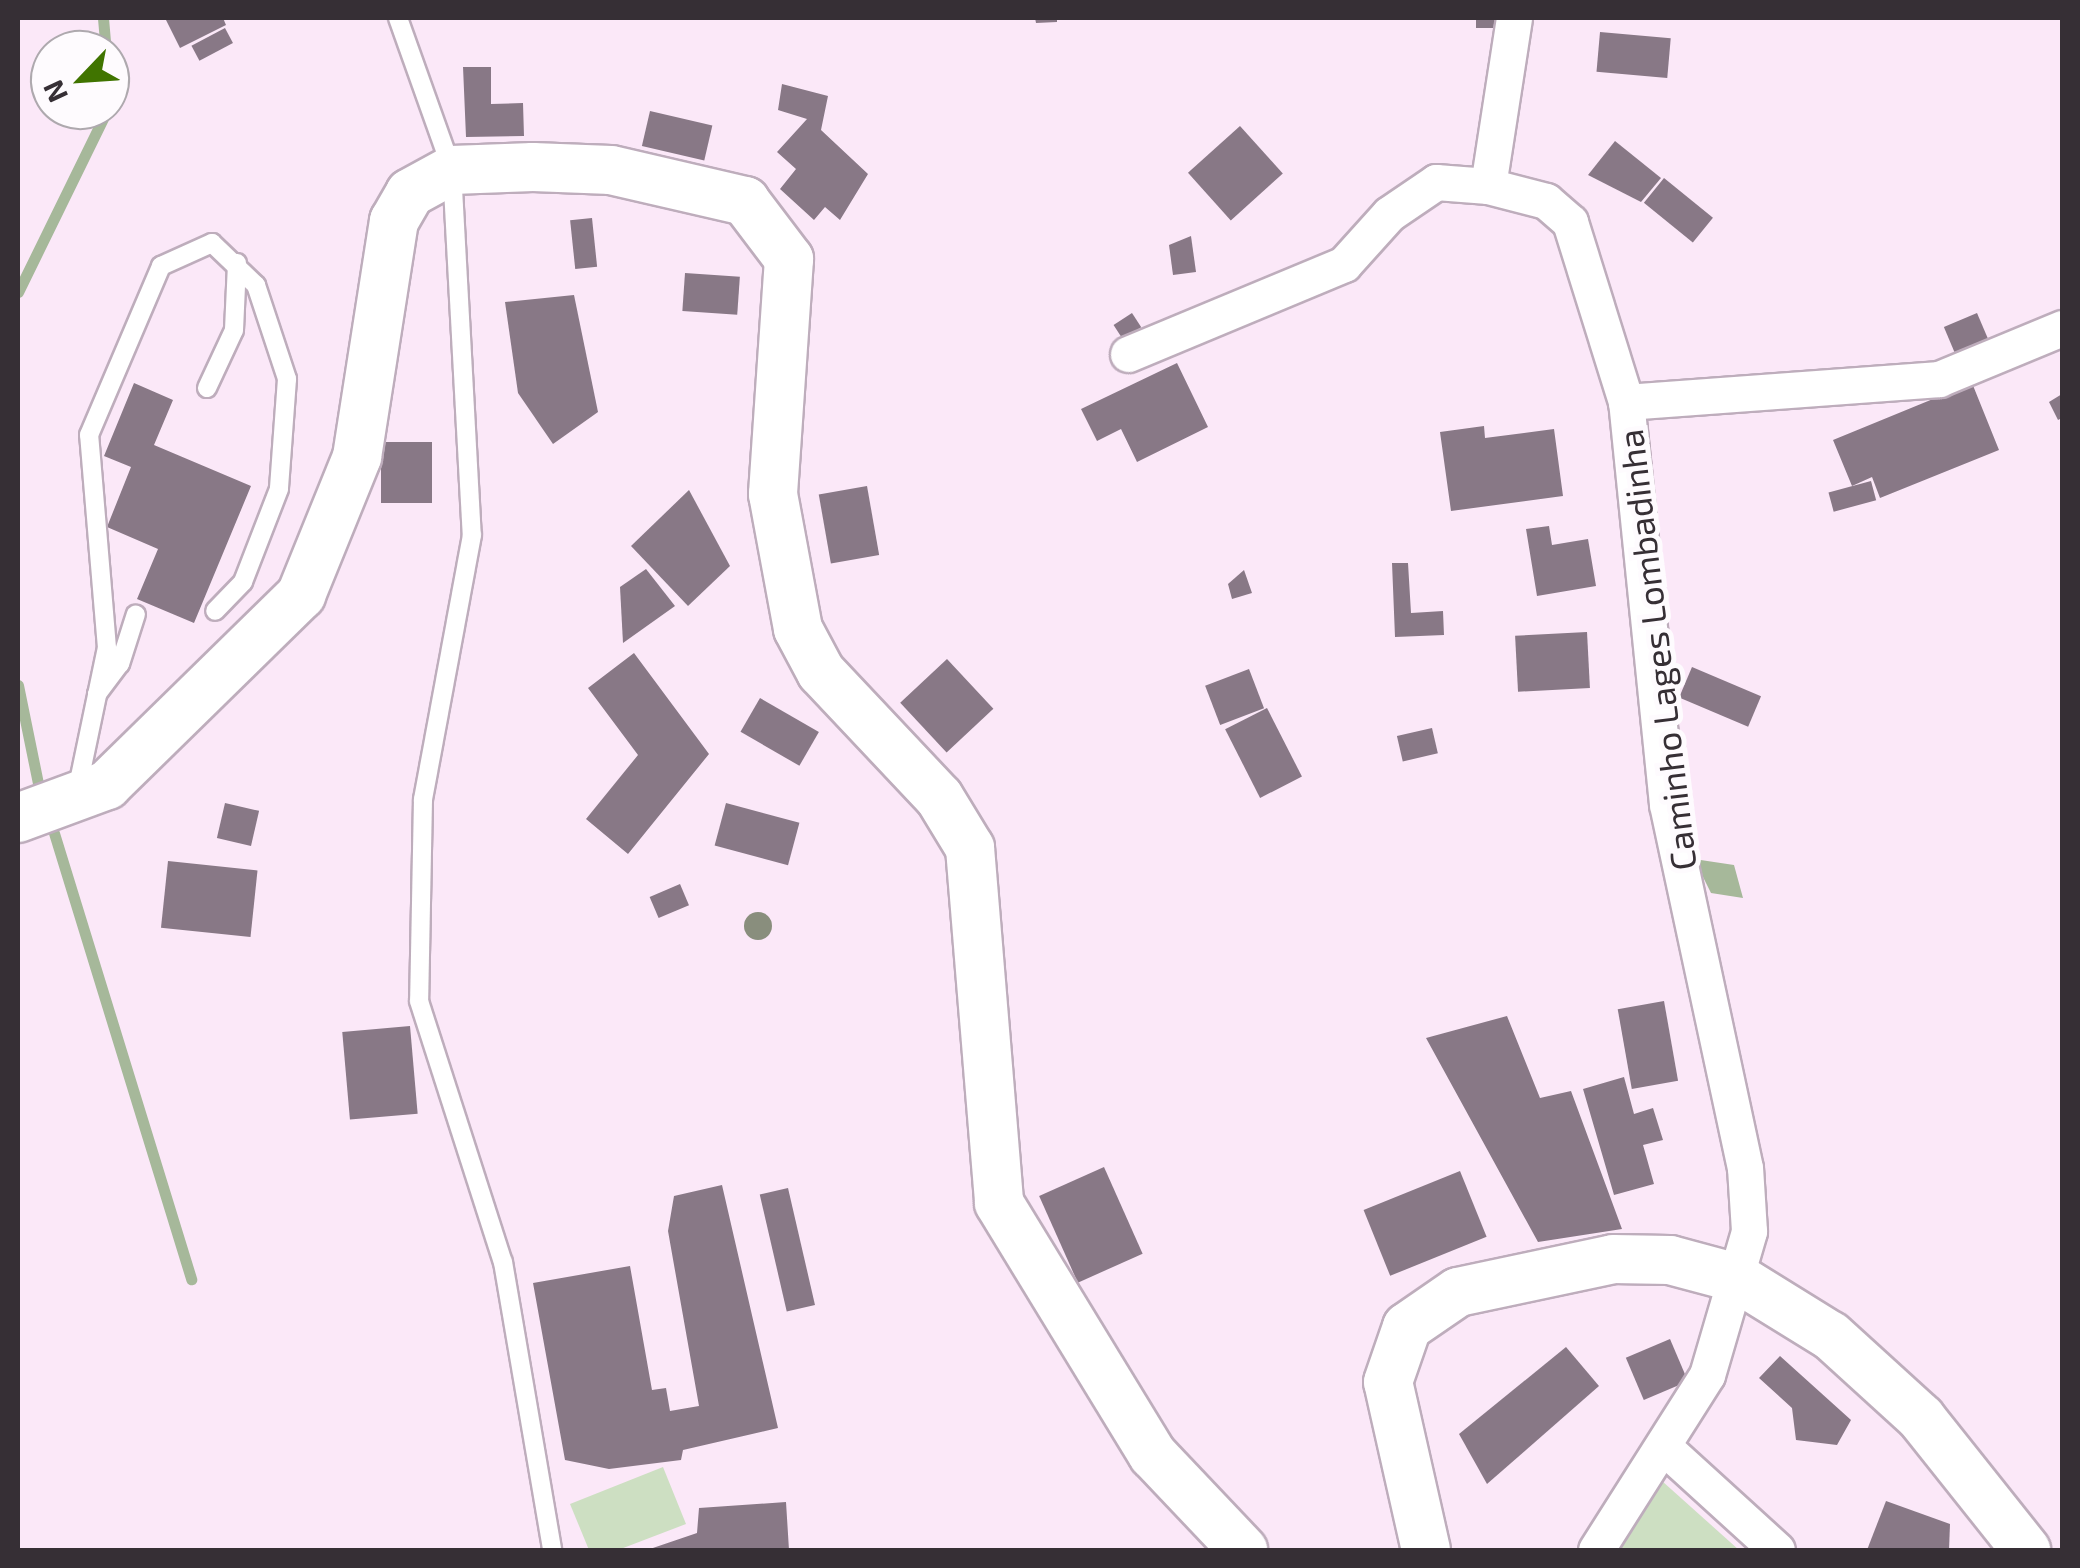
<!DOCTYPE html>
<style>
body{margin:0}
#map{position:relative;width:2080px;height:1568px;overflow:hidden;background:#fbe8f8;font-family:"Exo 2",sans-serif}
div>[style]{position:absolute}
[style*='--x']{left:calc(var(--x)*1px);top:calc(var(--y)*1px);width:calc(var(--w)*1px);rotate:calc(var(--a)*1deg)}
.green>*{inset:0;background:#cddfc2}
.water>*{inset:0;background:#a6b89a}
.stream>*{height:11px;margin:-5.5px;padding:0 5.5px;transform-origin:5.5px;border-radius:5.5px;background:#a6b89a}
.building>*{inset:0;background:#887886;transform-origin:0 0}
.roads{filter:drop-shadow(2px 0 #beadbc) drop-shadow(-2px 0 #beadbc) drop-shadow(0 2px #beadbc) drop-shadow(0 -2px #beadbc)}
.lane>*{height:18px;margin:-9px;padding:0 9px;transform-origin:9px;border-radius:9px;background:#fff}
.street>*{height:35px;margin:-17.5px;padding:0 17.5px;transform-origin:17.5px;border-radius:17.5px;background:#fff}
.secondary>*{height:48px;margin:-24px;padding:0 24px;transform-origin:24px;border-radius:24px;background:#fff}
.trees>*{width:28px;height:28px;margin:-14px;border-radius:50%;background:#898e7d}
span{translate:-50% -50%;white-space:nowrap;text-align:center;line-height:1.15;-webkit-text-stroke:10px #fefbfe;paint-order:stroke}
.street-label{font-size:35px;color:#362f35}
.frame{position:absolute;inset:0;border:20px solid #362f35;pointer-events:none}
.north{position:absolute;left:30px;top:30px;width:100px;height:100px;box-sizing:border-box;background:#fefbfe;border:2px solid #aea9ae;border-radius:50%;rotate:245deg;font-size:28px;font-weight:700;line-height:40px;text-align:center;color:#362f35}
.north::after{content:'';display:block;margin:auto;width:35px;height:45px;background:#407400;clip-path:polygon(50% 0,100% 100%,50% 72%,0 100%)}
</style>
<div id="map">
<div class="green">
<div style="clip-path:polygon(663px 1467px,686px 1524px,618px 1550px,589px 1550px,570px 1504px)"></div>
<div style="clip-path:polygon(1662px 1481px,1739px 1550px,1614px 1550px)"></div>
</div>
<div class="water">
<div style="clip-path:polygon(1694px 859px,1734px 865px,1743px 898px,1711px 893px)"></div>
</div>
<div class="stream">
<div style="--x:103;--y:18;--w:81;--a:85.1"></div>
<div style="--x:18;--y:292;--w:203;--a:-63.9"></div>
<div style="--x:18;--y:685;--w:100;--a:78.5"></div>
<div style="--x:54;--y:833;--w:467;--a:72.9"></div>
</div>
<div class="building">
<div style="clip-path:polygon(165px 18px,223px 18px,226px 25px,180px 48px)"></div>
<div style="clip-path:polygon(1035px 18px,1057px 18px,1057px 22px,1036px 23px)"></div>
<div style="left:1476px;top:18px;width:33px;height:10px"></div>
<div style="left:225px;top:28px;width:17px;height:38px;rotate:62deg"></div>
<div style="left:1600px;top:32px;width:71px;height:40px;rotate:5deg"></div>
<div style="clip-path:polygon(463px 67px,491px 67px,491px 104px,523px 103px,524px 136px,466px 137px)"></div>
<div style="clip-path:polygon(782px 84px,828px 96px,821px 130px,868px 174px,840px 220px,825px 207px,814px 220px,780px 189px,796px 169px,777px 152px,807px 119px,778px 110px)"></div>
<div style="left:650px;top:111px;width:64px;height:36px;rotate:13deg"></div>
<div style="left:1240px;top:126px;width:64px;height:70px;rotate:48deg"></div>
<div style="clip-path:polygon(1615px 141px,1661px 178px,1641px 202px,1588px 175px)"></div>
<div style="left:1664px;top:178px;width:63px;height:32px;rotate:39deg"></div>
<div style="left:592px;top:218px;width:49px;height:22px;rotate:84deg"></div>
<div style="clip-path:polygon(1191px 236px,1196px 272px,1173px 275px,1169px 245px)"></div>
<div style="left:685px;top:273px;width:55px;height:38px;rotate:4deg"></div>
<div style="clip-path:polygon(574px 295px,598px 412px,553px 444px,518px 393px,505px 302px)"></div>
<div style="left:1132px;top:313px;width:17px;height:22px;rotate:57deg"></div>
<div style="left:1977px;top:313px;width:30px;height:36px;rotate:67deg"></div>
<div style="clip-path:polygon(1177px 363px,1208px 427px,1137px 462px,1121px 429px,1097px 441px,1081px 409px)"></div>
<div style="clip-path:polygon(134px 383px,173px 400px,154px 445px,251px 486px,194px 623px,137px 599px,158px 549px,107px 527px,131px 467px,104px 456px)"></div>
<div style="clip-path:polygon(1972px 383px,1999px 450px,1880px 498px,1872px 477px,1852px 486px,1833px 440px)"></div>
<div style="clip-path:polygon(2062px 394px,2062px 418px,2058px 420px,2049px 402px)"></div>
<div style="clip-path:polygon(1484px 426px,1485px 438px,1554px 429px,1563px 496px,1451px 511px,1440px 432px)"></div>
<div style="left:381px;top:442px;width:51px;height:61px"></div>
<div style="left:1871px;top:481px;width:20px;height:44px;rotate:75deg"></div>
<div style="left:867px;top:486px;width:70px;height:49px;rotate:80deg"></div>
<div style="clip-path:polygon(689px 490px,730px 566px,688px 606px,631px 546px)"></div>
<div style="clip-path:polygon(1549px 526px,1552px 545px,1588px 539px,1596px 586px,1537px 596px,1526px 529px)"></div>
<div style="clip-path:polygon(1392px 563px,1408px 563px,1411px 613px,1443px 611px,1444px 635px,1395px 637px)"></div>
<div style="clip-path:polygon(646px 569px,675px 606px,623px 643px,620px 587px)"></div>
<div style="clip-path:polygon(1244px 570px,1252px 593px,1232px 599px,1228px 584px)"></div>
<div style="left:1587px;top:632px;width:56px;height:72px;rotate:87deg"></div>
<div style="clip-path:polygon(634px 653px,709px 754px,628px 854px,586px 819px,638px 755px,588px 688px)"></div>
<div style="left:947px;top:659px;width:68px;height:64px;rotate:47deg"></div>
<div style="left:1692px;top:667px;width:75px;height:33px;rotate:23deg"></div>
<div style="left:1249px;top:669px;width:42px;height:47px;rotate:69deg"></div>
<div style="left:760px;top:698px;width:68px;height:39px;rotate:30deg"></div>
<div style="left:1267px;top:708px;width:77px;height:47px;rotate:63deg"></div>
<div style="left:1432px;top:728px;width:26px;height:36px;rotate:77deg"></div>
<div style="left:225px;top:803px;width:35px;height:36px;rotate:13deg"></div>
<div style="left:726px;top:803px;width:76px;height:44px;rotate:15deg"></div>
<div style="left:168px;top:861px;width:90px;height:67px;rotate:6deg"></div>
<div style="left:680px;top:884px;width:23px;height:33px;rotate:67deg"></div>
<div style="left:1664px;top:1001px;width:81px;height:47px;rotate:80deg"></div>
<div style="clip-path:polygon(1507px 1016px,1540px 1098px,1571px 1091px,1622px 1229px,1538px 1242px,1426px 1038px)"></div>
<div style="left:410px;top:1026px;width:88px;height:68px;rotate:85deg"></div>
<div style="clip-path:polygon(1624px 1077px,1634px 1114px,1653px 1108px,1663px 1140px,1643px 1145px,1654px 1184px,1614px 1195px,1583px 1089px)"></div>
<div style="left:1104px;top:1167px;width:95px;height:71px;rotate:66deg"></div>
<div style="left:1460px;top:1171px;width:71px;height:104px;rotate:68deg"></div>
<div style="clip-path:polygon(722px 1185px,778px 1428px,683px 1450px,681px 1460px,609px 1469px,565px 1460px,533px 1283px,630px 1266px,652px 1390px,666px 1388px,670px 1411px,699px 1406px,668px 1231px,674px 1196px)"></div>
<div style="left:788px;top:1188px;width:120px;height:29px;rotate:77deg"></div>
<div style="left:1670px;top:1339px;width:46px;height:48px;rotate:67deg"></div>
<div style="clip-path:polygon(1566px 1347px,1599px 1386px,1487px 1484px,1459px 1434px)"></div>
<div style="clip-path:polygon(1780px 1356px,1851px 1420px,1837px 1445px,1796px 1440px,1792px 1408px,1759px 1378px)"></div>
<div style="clip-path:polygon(1886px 1501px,1950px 1524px,1949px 1550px,1867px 1550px)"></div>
<div style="clip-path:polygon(786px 1502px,789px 1550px,647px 1550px,697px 1533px,699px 1508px)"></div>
</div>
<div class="roads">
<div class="lane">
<div style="--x:398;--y:18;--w:161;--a:70.4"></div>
<div style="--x:452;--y:170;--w:366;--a:86.9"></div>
<div style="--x:472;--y:535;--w:269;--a:100.5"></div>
<div style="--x:423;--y:799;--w:202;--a:91.1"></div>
<div style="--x:419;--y:1001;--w:274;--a:72.2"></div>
<div style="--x:503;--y:1262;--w:292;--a:80.3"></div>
<div style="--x:207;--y:388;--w:64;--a:-65"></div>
<div style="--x:234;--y:330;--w:67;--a:-87.4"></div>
<div style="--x:97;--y:694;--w:38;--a:-53"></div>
<div style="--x:120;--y:664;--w:52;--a:-72.3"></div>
<div style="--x:77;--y:791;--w:146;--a:-78.2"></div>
<div style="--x:107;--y:648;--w:214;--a:-94.8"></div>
<div style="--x:89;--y:435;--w:184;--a:-66.9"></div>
<div style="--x:161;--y:266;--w:56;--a:-24.3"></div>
<div style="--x:212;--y:243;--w:61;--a:43.7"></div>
<div style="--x:256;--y:285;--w:99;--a:71.7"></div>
<div style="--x:287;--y:379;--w:110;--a:94.2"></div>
<div style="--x:279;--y:489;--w:100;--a:111.2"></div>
<div style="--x:243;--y:582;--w:40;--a:134"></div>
</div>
<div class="street">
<div style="--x:1514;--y:18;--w:170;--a:98.8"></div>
<div style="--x:1488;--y:186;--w:60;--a:14.5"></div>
<div style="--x:1546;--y:201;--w:32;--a:41"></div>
<div style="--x:1570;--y:222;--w:189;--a:72.7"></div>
<div style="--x:1128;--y:354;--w:234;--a:-22.6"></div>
<div style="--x:1344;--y:264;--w:67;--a:-48"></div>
<div style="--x:1389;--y:214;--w:57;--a:-34.2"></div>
<div style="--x:1436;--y:182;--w:52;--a:4.4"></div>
<div style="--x:1666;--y:1449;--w:150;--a:42.3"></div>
<div style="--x:1596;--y:1550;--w:207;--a:-57.6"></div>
<div style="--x:1707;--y:1375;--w:150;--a:-73.7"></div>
<div style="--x:1749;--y:1231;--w:63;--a:-93.6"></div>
<div style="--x:1745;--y:1168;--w:372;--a:-102.1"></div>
<div style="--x:1667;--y:804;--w:404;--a:-95.8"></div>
<div style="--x:1626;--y:402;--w:314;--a:-4.2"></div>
<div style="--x:1939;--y:379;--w:133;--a:-22.5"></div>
</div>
<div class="secondary">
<div style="--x:18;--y:818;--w:95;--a:-20.3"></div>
<div style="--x:107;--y:785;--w:272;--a:-44.4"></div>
<div style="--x:301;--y:595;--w:149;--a:-67.9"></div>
<div style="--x:357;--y:457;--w:239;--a:-81.1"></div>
<div style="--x:394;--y:221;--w:32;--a:-60"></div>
<div style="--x:410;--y:193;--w:48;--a:-28.7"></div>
<div style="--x:452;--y:170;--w:81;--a:-2.1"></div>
<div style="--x:533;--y:167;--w:78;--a:2.2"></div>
<div style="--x:611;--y:170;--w:138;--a:13"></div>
<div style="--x:745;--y:201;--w:73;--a:52.8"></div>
<div style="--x:789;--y:259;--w:236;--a:93.9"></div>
<div style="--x:773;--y:494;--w:137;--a:79.5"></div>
<div style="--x:798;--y:629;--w:49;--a:61.9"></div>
<div style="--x:821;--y:672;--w:172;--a:46.7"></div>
<div style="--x:939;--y:797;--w:60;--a:58.7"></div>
<div style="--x:970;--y:848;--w:356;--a:85.3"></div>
<div style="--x:999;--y:1203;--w:295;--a:58.6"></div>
<div style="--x:1153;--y:1455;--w:131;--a:46.5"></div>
<div style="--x:1426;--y:1550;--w:172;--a:-102.7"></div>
<div style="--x:1388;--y:1382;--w:58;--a:-70.9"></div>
<div style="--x:1407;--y:1327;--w:62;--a:-34.5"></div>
<div style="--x:1458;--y:1292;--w:158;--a:-12"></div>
<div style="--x:1613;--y:1259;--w:57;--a:1"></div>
<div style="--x:1670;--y:1260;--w:69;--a:15"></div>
<div style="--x:1737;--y:1278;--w:110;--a:31.7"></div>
<div style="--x:1831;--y:1336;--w:122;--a:42.3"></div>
<div style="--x:1921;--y:1418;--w:169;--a:51.5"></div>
</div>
</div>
<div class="trees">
<div style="left:758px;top:926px"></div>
</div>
<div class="street-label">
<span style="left:1656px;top:650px;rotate:-97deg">Caminho Lages Lombadinha</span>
</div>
<div class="frame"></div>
<div class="north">N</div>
</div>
